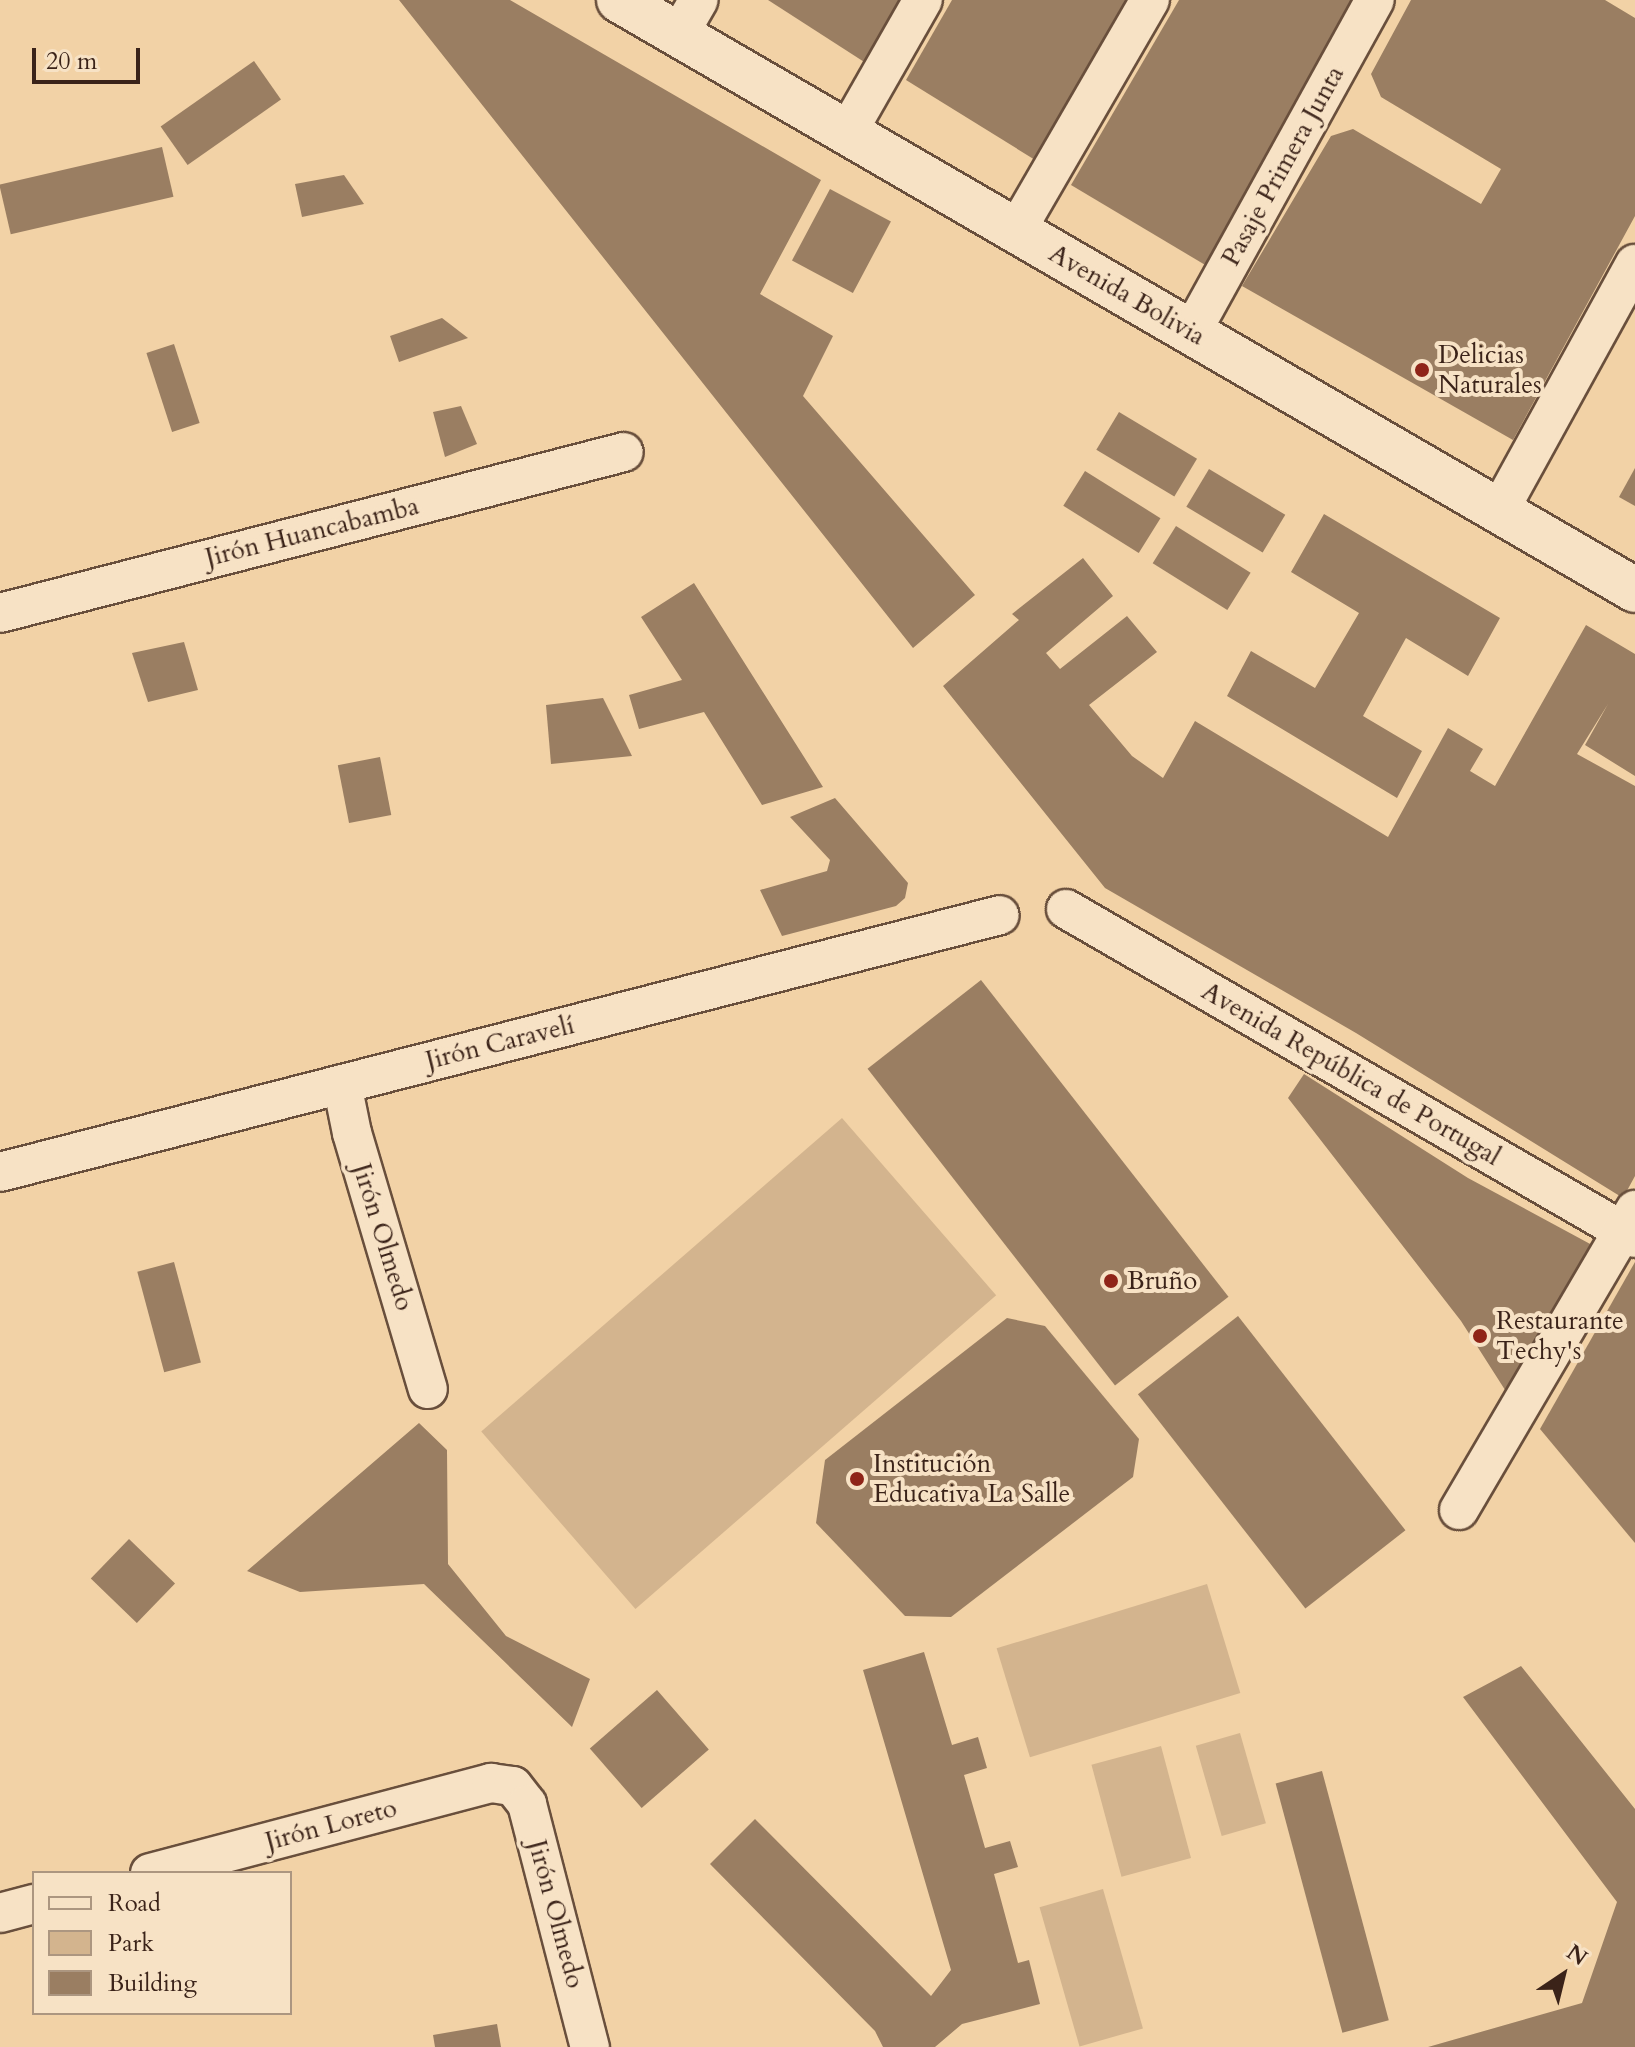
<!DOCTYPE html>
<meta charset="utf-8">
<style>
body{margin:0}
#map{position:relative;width:1635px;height:2047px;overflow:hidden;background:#f2d2a6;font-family:Cardo,serif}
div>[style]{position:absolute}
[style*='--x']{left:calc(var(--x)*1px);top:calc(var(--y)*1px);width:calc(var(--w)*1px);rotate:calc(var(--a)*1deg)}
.green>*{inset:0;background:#d3b48e;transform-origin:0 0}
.building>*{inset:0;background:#9a7e62;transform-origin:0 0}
.roads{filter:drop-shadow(2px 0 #694f3c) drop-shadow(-2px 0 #694f3c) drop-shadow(0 2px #694f3c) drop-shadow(0 -2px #694f3c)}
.street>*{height:38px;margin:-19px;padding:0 19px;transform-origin:19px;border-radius:19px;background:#f7e2c5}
.secondary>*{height:44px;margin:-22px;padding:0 22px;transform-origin:22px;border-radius:22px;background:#f7e2c5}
.dots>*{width:22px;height:22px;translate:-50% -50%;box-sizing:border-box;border:4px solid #f7e2c5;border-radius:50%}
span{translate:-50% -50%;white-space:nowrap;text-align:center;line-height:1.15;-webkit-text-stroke:8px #f7e2c5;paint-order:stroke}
.street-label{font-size:26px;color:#3b2319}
.poi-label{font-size:26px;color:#3b2319}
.left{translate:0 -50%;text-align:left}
.legend{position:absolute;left:32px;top:1871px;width:260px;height:144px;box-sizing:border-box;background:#f7e2c5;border:2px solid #ac9680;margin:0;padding:10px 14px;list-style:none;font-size:24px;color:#3b2319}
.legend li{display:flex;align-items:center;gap:16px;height:40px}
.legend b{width:40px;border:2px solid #ac9680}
.north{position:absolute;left:1523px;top:1935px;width:80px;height:80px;-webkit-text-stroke:6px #f7e2c5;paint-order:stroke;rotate:35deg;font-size:22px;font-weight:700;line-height:32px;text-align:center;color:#3b2319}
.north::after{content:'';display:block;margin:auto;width:28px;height:36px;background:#3b2319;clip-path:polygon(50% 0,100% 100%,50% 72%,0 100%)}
.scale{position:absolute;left:32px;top:48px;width:108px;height:36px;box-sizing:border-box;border:4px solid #3b2319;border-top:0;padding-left:10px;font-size:24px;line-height:28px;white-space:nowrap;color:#3b2319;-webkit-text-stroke:6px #f7e2c5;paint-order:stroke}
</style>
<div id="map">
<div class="green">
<div style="left:842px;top:1118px;width:235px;height:478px;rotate:49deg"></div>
<div style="left:1207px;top:1584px;width:114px;height:220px;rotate:73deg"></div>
<div style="left:1240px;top:1733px;width:94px;height:46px;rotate:74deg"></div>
<div style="left:1161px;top:1746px;width:116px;height:72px;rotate:75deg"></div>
<div style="left:1103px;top:1889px;width:145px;height:66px;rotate:74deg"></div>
</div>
<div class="building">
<div style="clip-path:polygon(399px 0,510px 0,821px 180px,760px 294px,833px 336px,803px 396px,975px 595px,913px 648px)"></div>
<div style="clip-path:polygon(768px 0,912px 0,872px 67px)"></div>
<div style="clip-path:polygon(952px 0,1137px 0,1040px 163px,906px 80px)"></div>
<div style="clip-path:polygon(1179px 0,1370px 0,1217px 272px,1071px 185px)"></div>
<div style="clip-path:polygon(1411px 0,1605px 0,1635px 18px,1635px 216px,1513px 440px,1242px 286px,1331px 136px,1353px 129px,1481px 204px,1501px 169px,1381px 97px,1371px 74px)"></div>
<div style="left:254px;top:61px;width:47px;height:114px;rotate:55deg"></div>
<div style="left:162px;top:147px;width:51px;height:167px;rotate:77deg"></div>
<div style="clip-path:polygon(344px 175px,364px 204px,302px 217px,295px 184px)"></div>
<div style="left:830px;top:189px;width:69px;height:81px;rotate:28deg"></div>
<div style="clip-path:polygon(442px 318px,468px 338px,399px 362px,390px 336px)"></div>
<div style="left:174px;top:344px;width:83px;height:29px;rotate:72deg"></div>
<div style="clip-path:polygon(461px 406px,477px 444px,445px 457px,433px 412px)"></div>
<div style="left:1119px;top:412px;width:91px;height:44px;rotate:31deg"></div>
<div style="clip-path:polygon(1635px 468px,1635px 506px,1619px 497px)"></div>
<div style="left:1209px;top:469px;width:89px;height:44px;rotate:31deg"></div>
<div style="left:1085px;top:471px;width:89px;height:41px;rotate:32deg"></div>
<div style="clip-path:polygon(1324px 514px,1500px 618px,1468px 676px,1406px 638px,1363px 716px,1422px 751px,1397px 798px,1227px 696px,1251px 651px,1315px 688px,1359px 613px,1291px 572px)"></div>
<div style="left:1176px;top:526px;width:88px;height:44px;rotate:32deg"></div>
<div style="clip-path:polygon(1083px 558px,1113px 596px,1046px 653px,1060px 669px,1127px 616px,1157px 652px,1089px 705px,1132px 756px,1163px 778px,1195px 721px,1388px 837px,1448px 728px,1483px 749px,1470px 771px,1495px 786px,1586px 625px,1635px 654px,1635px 776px,1585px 745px,1608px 704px,1577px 754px,1635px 786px,1635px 1176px,1623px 1198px,1356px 1033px,1105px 888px,943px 686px,1019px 620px,1012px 614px)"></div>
<div style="clip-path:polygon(694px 583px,823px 787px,762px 805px,704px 712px,639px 729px,629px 695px,682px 680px,641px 617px)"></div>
<div style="clip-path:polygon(184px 642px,198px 690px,148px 702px,132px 653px)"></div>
<div style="clip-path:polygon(603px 698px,632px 756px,551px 764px,546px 705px)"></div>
<div style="left:380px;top:757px;width:59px;height:43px;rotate:79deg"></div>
<div style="clip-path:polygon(835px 798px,908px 883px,905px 898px,896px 906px,782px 936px,760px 890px,827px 871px,830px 860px,790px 817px)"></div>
<div style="left:981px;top:980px;width:402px;height:144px;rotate:52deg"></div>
<div style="clip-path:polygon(1304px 1074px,1468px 1178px,1605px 1252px,1514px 1404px,1461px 1321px,1288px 1098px)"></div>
<div style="left:174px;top:1262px;width:104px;height:38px;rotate:75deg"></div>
<div style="clip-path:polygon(1635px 1262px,1635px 1543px,1540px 1429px)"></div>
<div style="left:1238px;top:1316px;width:272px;height:127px;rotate:52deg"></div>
<div style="clip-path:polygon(1007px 1318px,1045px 1326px,1139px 1439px,1133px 1477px,951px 1617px,905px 1616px,816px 1523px,825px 1460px)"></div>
<div style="clip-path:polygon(419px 1423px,447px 1450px,448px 1564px,506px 1636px,590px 1679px,572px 1727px,424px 1584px,300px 1592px,247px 1571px)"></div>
<div style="left:129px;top:1539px;width:64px;height:55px;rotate:44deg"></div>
<div style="clip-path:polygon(924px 1652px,952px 1745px,978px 1737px,987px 1768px,964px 1775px,985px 1848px,1010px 1841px,1018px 1867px,994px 1874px,1018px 1963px,1029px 1960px,1040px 2004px,962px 2024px,935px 2047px,883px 2047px,875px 2031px,710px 1864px,755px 1819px,931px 1996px,951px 1970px,863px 1670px)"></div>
<div style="clip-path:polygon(1521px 1666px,1635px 1809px,1635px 2047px,1428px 2047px,1582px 2003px,1617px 1902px,1463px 1697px)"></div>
<div style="left:657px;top:1690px;width:79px;height:89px;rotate:49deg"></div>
<div style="left:1322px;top:1771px;width:258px;height:48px;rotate:75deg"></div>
<div style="clip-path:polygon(497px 2024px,501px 2047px,435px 2047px,433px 2035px)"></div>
</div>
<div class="roads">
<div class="street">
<div style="--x:679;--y:34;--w:39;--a:-60"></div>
<div style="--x:847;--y:133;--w:153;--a:-60.3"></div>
<div style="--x:1016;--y:231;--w:267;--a:-59.9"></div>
<div style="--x:1191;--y:333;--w:380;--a:-61.1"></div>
<div style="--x:1499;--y:511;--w:282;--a:-61.2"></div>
<div style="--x:0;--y:613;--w:644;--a:-14.47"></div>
<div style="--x:1066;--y:909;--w:657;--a:30.04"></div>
<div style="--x:342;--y:1084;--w:50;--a:78.5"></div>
<div style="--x:352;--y:1133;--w:267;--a:73.5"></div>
<div style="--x:0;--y:1172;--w:1032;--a:-14.41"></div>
<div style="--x:1459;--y:1510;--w:348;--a:-59.6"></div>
<div style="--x:150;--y:1873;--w:353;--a:-14.8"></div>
<div style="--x:491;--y:1783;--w:22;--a:8"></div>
<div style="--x:513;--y:1786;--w:23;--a:52"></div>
<div style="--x:527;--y:1804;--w:251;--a:75.5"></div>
<div style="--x:0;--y:1913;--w:35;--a:-15"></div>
</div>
<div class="secondary">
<div style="--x:619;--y:0;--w:1175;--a:30.14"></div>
</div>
</div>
<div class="dots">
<div style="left:1422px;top:370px;background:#8f2418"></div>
<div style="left:1111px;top:1281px;background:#8f2418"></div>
<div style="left:1480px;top:1336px;background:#8f2418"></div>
<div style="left:857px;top:1479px;background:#8f2418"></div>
</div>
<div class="street-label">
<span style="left:1283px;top:166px;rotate:-61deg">Pasaje Primera Junta</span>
<span style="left:1127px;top:295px;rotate:30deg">Avenida Bolivia</span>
<span style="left:312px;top:532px;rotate:-14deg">Jirón Huancabamba</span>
<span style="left:500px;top:1043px;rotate:-14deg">Jirón Caravelí</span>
<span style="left:1351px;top:1074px;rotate:30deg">Avenida República de Portugal</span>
<span style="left:383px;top:1237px;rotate:73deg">Jirón Olmedo</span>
<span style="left:331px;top:1825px;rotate:-15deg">Jirón Loreto</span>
<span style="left:556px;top:1914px;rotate:75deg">Jirón Olmedo</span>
</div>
<div class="poi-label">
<span class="left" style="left:1438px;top:370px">Delicias<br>Naturales</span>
<span class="left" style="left:1127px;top:1281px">Bruño</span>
<span class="left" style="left:1496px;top:1336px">Restaurante<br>Techy's</span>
<span class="left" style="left:873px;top:1479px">Institución<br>Educativa La Salle</span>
</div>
<ul class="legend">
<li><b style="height:10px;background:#f7e2c5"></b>Road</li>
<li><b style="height:22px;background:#d3b48e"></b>Park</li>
<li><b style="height:22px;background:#9a7e62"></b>Building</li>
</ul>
<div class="north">N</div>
<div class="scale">20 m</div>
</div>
